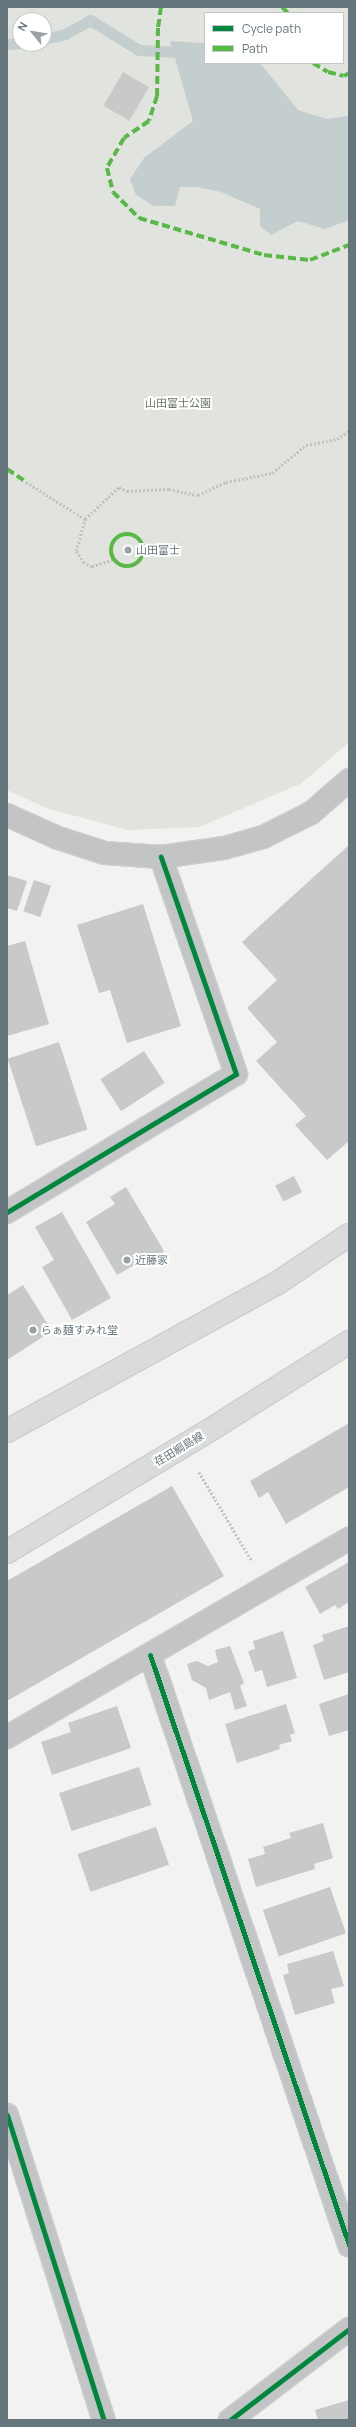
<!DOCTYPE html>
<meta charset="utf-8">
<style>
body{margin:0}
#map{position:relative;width:356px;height:2427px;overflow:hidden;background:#f2f2f1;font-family:Manrope,"Noto Sans JP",sans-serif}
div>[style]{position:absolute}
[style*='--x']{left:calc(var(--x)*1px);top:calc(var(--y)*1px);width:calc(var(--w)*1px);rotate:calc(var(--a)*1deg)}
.green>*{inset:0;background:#e1e3de}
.water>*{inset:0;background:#c4cecf}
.stream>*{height:11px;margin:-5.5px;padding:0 5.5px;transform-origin:5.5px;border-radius:5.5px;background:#c4cecf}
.building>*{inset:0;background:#c8c9c9;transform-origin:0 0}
.path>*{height:2.5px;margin-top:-1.25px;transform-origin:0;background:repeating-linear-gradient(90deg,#c1c2c2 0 2px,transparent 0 4px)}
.roads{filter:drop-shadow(1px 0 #cdcece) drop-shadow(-1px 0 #cdcece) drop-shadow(0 1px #cdcece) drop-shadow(0 -1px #cdcece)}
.minor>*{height:22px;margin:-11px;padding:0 11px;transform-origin:11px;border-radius:11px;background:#c2c4c5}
.major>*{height:22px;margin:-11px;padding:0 11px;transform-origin:11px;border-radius:11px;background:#dadbdb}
.quiet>*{height:4px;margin-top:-2px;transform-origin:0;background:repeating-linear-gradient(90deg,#58b947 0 8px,transparent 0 12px)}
.quiet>.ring{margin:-2px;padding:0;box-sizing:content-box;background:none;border:4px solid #58b947;border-radius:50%}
.cycleway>*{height:5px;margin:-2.5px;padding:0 2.5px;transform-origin:2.5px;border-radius:2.5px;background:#00873e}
.dots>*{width:11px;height:11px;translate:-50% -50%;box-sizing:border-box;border:2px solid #fff;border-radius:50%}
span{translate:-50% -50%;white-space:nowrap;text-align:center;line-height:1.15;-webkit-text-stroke:4px #fff;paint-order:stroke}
.park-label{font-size:11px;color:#6a7564}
.poi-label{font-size:11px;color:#66767d}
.left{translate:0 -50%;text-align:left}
.street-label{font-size:11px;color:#66767d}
.frame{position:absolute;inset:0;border:8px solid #66767d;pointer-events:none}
.legend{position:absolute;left:204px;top:12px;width:140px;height:52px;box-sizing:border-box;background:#fff;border:1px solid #c2c8cb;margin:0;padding:5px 7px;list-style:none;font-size:12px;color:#66767d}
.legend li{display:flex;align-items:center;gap:8px;height:20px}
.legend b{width:20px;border:1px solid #c2c8cb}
.north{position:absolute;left:12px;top:12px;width:40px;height:40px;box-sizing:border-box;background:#fff;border:1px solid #c2c8cb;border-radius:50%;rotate:300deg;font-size:11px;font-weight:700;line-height:16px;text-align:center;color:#66767d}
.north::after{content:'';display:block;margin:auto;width:14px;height:18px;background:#97a1a6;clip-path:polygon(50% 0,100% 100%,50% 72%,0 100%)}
</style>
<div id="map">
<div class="green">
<div style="clip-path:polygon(evenodd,7px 7px,349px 7px,349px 742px,302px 783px,199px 827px,128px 830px,46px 808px,7px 790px,7px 7px,205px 13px,343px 13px,343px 63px,205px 63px,205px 13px,7px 7px,20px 20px,44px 20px,44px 44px,20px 44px,20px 20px)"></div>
</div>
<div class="water">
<div style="clip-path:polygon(170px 41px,205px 43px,205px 63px,260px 63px,298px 110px,327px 119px,349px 116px,349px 220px,325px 229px,298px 221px,271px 235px,260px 226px,260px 209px,221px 192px,197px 187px,180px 187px,175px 206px,154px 206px,136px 195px,130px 179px,144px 158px,193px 121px)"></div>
</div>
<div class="stream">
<div style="--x:44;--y:39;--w:22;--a:-13"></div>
<div style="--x:65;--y:34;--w:29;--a:-29"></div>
<div style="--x:90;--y:20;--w:57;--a:31.5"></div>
<div style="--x:139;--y:50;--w:34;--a:3"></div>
<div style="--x:7;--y:44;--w:13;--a:-4"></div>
</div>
<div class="building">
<div style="left:123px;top:72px;width:30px;height:39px;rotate:30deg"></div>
<div style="clip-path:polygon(349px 845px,349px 1141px,327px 1160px,295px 1125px,306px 1116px,256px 1061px,277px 1042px,247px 1008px,277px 980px,242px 942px)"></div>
<div style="clip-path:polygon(7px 875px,27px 881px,17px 911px,7px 908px)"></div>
<div style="left:34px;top:880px;width:18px;height:33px;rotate:19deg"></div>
<div style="clip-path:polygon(143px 904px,181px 1026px,127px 1043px,110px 990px,99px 993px,77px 925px)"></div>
<div style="clip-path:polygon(25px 941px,49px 1024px,7px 1036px,7px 946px)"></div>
<div style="left:59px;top:1042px;width:92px;height:54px;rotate:72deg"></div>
<div style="left:144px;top:1051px;width:38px;height:52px;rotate:57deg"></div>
<div style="left:294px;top:1176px;width:18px;height:21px;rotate:63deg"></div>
<div style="clip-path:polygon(126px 1187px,164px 1251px,151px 1265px,147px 1258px,117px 1275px,86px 1222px,115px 1204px,110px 1197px)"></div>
<div style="clip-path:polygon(62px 1212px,111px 1298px,72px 1320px,42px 1267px,54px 1260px,35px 1227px)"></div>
<div style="clip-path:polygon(23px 1285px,52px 1331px,7px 1360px,7px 1295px)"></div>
<div style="clip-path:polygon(349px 1423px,349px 1487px,286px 1524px,268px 1492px,259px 1498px,250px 1481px)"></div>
<div style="clip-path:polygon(172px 1486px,224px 1576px,7px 1701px,7px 1581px)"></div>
<div style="clip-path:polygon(349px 1562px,349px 1602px,338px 1609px,335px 1605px,320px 1614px,305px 1587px)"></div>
<div style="clip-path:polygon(349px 1626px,349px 1672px,324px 1680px,313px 1645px,324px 1641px,322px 1635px)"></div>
<div style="clip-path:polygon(283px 1631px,297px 1678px,267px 1687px,262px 1670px,255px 1672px,248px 1651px,255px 1649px,253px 1641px)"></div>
<div style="clip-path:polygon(230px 1646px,244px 1683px,240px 1686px,247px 1706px,235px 1710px,230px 1692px,209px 1700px,206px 1688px,192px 1680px,187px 1664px,197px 1661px,208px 1666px,218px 1662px,215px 1650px)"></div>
<div style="clip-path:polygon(349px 1694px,349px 1730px,329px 1736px,319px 1704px)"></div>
<div style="clip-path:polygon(286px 1704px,295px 1733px,290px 1735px,292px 1741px,279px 1745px,280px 1749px,237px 1763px,225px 1724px)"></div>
<div style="clip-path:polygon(117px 1706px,131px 1748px,52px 1775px,41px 1742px,71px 1732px,68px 1723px)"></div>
<div style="left:139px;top:1767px;width:40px;height:84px;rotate:72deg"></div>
<div style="clip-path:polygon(323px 1823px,333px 1858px,314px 1864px,315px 1869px,256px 1887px,248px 1859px,265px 1854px,263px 1847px,291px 1838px,289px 1833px)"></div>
<div style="left:156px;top:1827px;width:40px;height:83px;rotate:71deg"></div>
<div style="left:330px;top:1887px;width:49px;height:71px;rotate:71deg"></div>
<div style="clip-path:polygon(333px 1951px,344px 1986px,331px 1989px,335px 2003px,295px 2015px,283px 1975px,289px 1973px,287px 1964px)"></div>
<div style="clip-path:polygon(349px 2400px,349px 2420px,318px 2420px,315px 2410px)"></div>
</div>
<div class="path">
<div style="--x:26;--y:482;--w:70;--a:32.1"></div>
<div style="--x:113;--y:560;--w:22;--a:162"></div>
<div style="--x:92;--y:567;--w:9;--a:-153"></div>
<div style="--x:84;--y:563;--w:14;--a:-124"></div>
<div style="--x:76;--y:551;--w:33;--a:-74"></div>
<div style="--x:85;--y:519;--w:47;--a:-43.3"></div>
<div style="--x:119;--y:487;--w:9;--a:27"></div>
<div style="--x:127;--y:491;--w:42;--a:-2.7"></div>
<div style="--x:169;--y:489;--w:30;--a:12"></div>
<div style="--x:198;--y:495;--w:31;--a:-25"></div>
<div style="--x:226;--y:482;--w:47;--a:-11.1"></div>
<div style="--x:272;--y:473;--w:44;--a:-39.5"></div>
<div style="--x:306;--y:445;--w:32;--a:-11"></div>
<div style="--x:337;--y:439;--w:14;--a:-34"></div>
<div style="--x:199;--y:1472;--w:104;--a:59.2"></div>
</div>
<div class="roads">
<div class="minor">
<div style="--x:7;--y:815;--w:56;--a:24.3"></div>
<div style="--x:58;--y:838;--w:49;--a:17.7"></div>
<div style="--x:105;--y:853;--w:56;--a:4.1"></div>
<div style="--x:161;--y:857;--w:64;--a:-8.1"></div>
<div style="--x:224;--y:848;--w:41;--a:-15.8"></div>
<div style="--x:263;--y:837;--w:54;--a:-26.6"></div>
<div style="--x:311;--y:813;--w:50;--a:-41"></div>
<div style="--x:7;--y:1212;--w:267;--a:-31.1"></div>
<div style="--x:236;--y:1074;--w:230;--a:-109.1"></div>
<div style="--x:150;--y:1655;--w:623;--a:71.36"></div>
<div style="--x:7;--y:1737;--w:395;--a:-30.1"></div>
<div style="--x:7;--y:2115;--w:320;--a:72.4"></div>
<div style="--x:230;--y:2420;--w:150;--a:-37.4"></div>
</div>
<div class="major">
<div style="--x:7;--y:1431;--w:307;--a:-28.7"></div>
<div style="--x:276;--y:1284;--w:88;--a:-33.9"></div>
<div style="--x:7;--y:1552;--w:237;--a:-31"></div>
<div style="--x:210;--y:1430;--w:165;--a:-32.3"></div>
</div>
</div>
<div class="quiet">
<div style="--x:161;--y:7;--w:21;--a:98"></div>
<div style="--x:158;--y:28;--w:68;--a:90.8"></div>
<div style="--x:157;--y:96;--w:26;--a:108"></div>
<div style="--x:149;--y:121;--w:30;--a:146"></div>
<div style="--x:124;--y:138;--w:34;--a:120"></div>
<div style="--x:107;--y:168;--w:25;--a:76"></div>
<div style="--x:113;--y:192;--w:37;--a:45"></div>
<div style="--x:139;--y:218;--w:130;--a:16.5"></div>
<div style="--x:264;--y:255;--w:46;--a:6.2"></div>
<div style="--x:310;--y:260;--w:42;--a:-21"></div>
<div style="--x:282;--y:7;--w:8;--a:45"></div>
<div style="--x:313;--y:63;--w:17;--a:31"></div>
<div style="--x:328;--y:72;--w:16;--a:14"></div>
<div style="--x:344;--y:76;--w:6;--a:-31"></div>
<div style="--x:7;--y:469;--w:23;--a:34"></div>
<div class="ring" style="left:111px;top:534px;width:28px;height:28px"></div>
</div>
<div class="cycleway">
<div style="--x:7;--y:1212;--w:267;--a:-31.1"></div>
<div style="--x:236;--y:1074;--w:230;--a:-109.1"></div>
<div style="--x:150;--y:1655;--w:623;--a:71.36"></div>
<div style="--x:7;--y:2115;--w:320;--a:72.4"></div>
<div style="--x:230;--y:2420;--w:150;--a:-37.4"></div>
</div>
<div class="dots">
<div style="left:128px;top:550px;background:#97a1a6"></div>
<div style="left:127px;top:1260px;background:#97a1a6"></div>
<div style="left:33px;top:1330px;background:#97a1a6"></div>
</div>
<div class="park-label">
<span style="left:178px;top:403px">山田富士公園</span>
</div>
<div class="poi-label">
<span class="left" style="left:136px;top:550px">山田富士</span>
<span class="left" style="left:135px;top:1260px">近藤家</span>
<span class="left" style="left:41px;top:1330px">らぁ麺すみれ堂</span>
</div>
<div class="street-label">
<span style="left:179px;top:1449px;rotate:-31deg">荏田綱島線</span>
</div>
<div class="frame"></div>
<ul class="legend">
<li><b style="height:5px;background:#00873e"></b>Cycle path</li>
<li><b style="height:5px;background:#58b947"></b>Path</li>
</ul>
<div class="north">N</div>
</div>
